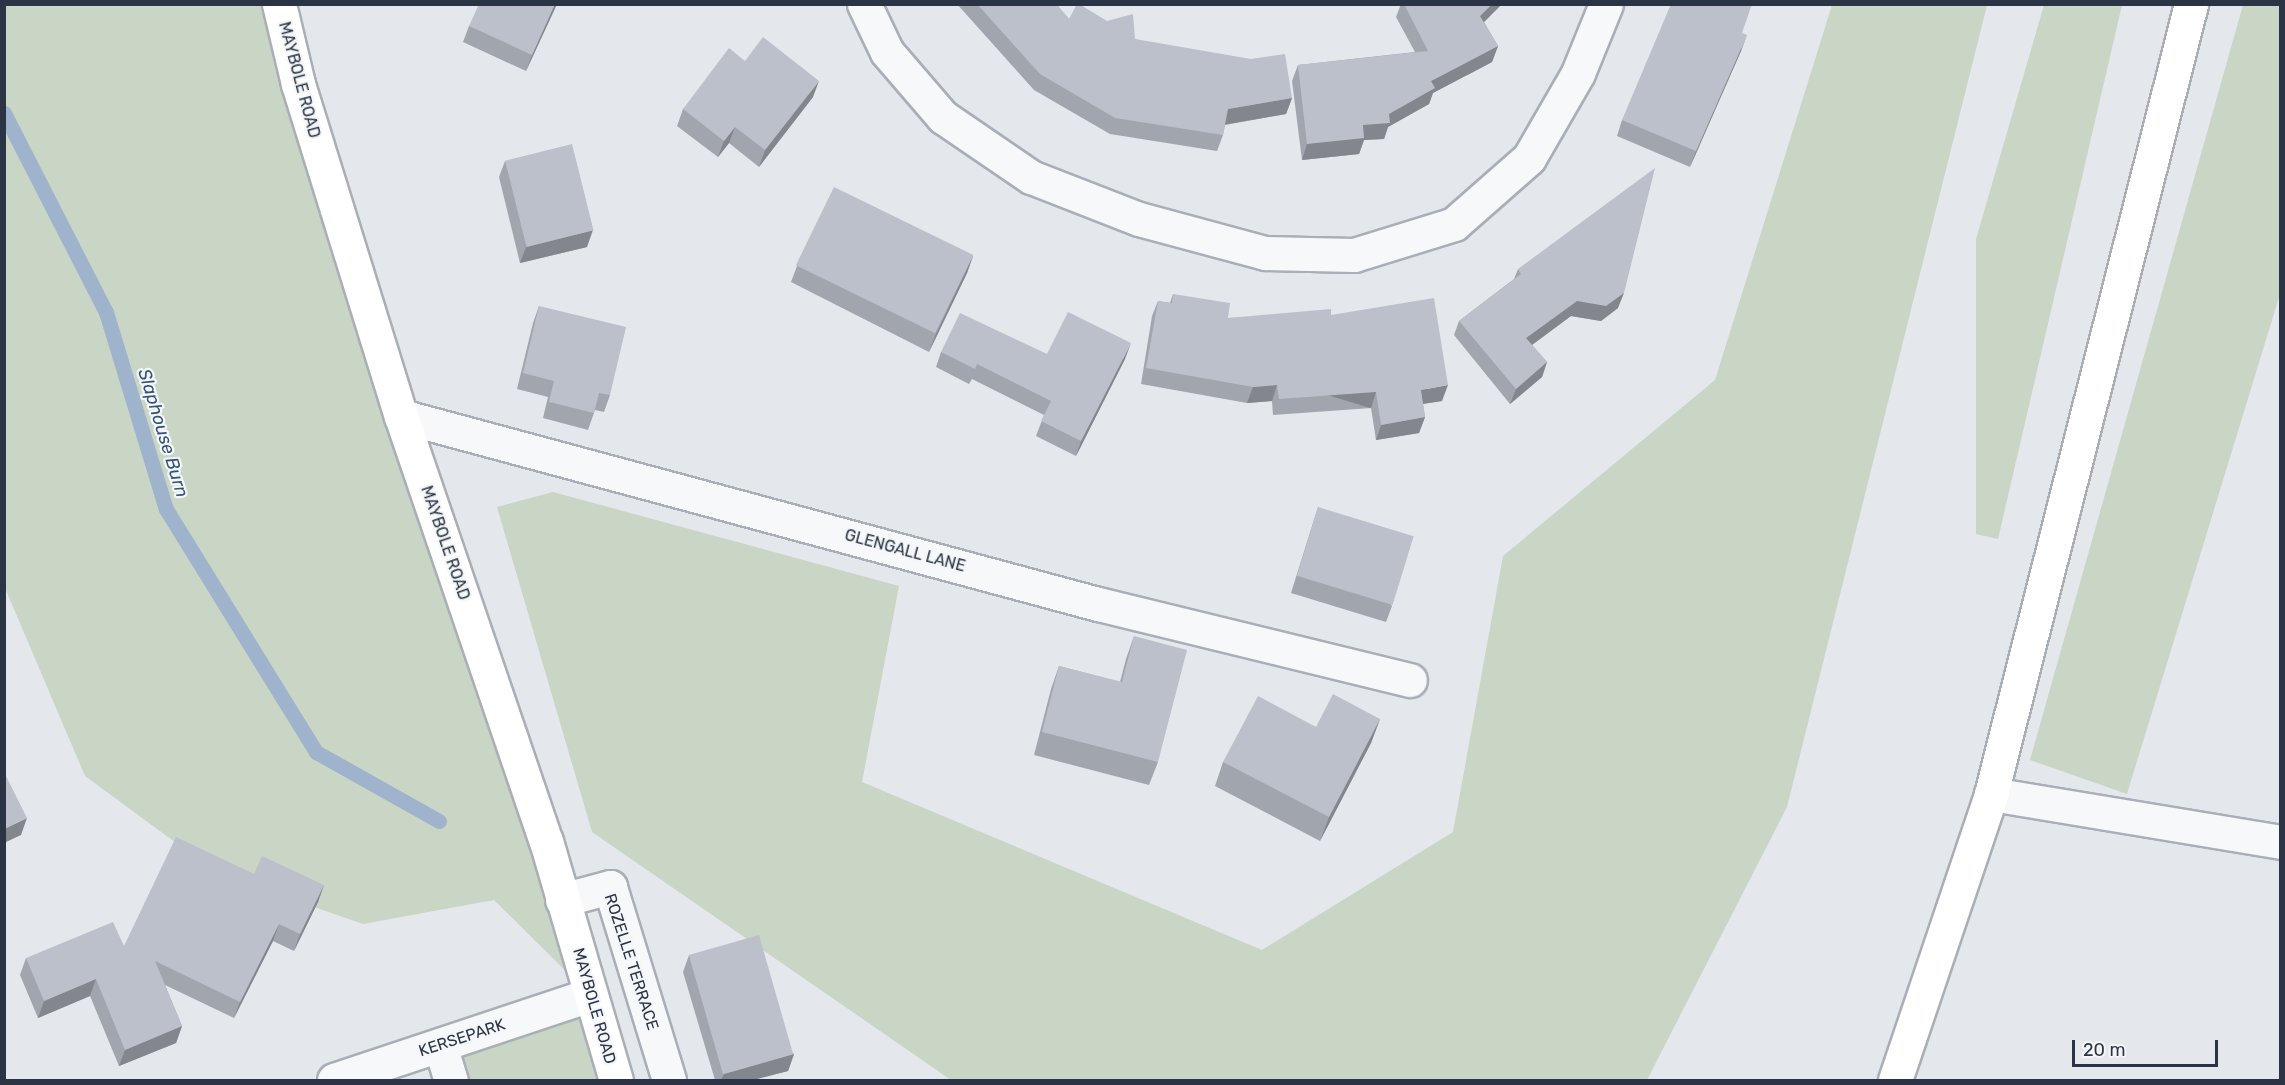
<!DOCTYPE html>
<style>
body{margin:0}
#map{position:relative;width:2285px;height:1085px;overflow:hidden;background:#e4e7ec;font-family:Rubik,sans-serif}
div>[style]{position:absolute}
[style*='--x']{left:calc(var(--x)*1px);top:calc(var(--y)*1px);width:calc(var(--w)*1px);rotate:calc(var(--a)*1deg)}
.green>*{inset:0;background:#c9d6c5}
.stream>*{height:15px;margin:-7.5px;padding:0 7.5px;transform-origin:7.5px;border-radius:7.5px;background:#9fb4cc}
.roads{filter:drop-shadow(2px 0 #a9aeb7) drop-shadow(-2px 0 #a9aeb7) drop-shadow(0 2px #a9aeb7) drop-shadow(0 -2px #a9aeb7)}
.minor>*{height:33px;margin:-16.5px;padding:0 16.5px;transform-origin:16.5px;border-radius:16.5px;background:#f7f8fa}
.major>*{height:33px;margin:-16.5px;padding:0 16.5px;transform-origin:16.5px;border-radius:16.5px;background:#fff}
.highway>*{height:33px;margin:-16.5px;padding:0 16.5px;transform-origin:16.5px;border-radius:16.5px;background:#fff}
.wall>*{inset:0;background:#a1a5ae}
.shaded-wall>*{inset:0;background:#83868d;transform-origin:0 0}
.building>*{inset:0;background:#bbc0ca;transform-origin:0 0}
span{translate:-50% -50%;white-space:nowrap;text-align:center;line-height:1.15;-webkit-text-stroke:4.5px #f4f6f9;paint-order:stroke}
.street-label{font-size:16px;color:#2b3445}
.water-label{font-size:18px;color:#34527a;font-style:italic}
.frame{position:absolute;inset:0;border:6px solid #2b3445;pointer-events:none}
.scale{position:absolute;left:2072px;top:1040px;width:146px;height:27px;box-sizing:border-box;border:3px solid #2b3445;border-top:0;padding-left:8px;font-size:18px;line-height:21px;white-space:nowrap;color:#2b3445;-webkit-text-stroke:4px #f4f6f9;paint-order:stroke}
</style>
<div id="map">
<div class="green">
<div style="clip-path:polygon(4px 5px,281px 5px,401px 416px,546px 841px,616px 1080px,451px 1080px,440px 1045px,590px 995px,494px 900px,363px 924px,217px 873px,85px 776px,5px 588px)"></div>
<div style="clip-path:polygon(1832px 5px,1987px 5px,1787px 807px,1647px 1080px,951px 1080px,592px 832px,497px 507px,553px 492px,899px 586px,862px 782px,1262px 950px,1453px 832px,1503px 556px,1715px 380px)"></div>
<div style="clip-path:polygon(2044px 5px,2122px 5px,1998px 539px,1976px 534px,1976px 239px)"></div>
<div style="clip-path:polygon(2243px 5px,2280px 5px,2280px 294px,2127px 794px,2030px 760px)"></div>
</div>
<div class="stream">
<div style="--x:4;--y:113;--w:224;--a:62.9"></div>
<div style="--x:106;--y:312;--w:206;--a:73.1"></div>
<div style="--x:166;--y:509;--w:286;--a:58.3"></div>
<div style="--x:316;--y:752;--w:141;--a:29.3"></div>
</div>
<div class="roads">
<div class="minor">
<div style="--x:864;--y:4;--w:53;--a:64.4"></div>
<div style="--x:887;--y:52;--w:86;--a:49.3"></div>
<div style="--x:943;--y:117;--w:107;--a:34.3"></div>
<div style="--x:1031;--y:177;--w:116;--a:21.3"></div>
<div style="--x:1139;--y:219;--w:131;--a:15.1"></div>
<div style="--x:1265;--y:253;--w:89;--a:1.3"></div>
<div style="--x:1354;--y:255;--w:105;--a:-17.2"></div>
<div style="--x:1454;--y:224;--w:100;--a:-41.3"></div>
<div style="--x:1529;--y:158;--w:98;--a:-60"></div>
<div style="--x:1578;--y:73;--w:74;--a:-67.9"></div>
<div style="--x:401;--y:416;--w:722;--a:15.1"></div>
<div style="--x:1098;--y:604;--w:321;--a:13.7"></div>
<div style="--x:1991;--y:794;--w:293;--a:9.4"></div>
<div style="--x:562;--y:900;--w:50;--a:-15.2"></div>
<div style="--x:610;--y:887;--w:202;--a:73"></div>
<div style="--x:440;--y:1045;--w:37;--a:73"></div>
<div style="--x:334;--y:1080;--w:270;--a:-18.4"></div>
</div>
<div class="major">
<div style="--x:279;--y:4;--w:82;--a:76.6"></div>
<div style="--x:298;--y:84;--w:348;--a:72.8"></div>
<div style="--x:401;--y:416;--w:449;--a:71.2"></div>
<div style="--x:546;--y:841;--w:249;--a:73.7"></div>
</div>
<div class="highway">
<div style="--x:1895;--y:1080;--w:302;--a:-71.4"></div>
<div style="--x:1991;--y:794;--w:815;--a:-75.79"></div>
</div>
</div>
<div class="wall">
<div style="clip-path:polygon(557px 4px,526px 71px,463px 42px,469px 26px)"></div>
<div style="clip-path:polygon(957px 4px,1056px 4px,1069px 19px,1135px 39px,1292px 98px,1286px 114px,1225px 125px,1223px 135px,1217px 151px,1110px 134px,1034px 90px)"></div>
<div style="clip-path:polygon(1401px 4px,1502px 4px,1484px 22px,1498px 46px,1492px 62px,1433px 93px,1429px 104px,1388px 127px,1384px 139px,1364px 140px,1359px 154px,1302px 160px,1292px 81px,1298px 65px,1415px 52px,1396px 17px)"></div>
<div style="clip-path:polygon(1742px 33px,1741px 51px,1690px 167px,1617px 136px,1622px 120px)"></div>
<div style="clip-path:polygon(745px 61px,813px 97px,759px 167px,729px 143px,718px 157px,677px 126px,683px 109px)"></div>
<div style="clip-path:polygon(505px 161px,587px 247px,520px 263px,499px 177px)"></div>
<div style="clip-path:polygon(973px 256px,967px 273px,929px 352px,791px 282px,797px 266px)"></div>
<div style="clip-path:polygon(1518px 269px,1618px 308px,1601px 321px,1571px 316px,1532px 345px,1547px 362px,1542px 377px,1510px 404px,1454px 335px,1459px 321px,1514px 279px)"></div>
<div style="clip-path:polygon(1173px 294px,1228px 318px,1331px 315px,1442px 401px,1423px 404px,1425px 417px,1419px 433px,1376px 440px,1371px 408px,1273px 415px,1272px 401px,1247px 403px,1141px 384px,1152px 316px,1158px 301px,1170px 303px)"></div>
<div style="clip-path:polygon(539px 306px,610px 395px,604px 412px,595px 410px,588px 430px,543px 418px,548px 397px,517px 389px,533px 323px)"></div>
<div style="clip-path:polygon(941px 352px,1047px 354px,1125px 359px,1076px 456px,1036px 436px,1044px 415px,972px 379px,969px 384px,936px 367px)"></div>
<div style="clip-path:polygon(1318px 507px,1392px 606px,1386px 622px,1291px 593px)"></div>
<div style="clip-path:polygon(1134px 636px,1158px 762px,1149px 785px,1034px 755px,1051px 689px,1059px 666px,1120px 682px,1126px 659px)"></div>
<div style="clip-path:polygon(1380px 719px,1371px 743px,1320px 841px,1215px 786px,1223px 762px,1316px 727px)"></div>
<div style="clip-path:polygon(324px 885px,318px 902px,294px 951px,273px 941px,234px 1018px,165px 985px,182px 1026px,176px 1043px,119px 1066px,90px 996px,38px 1018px,20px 975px,26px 958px,124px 946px)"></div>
<div style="clip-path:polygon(689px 955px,794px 1054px,788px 1071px,753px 1080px,715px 1080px,683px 972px)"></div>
</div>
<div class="shaded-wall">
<div style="clip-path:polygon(555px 4px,557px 4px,526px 71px,532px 55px)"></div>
<div style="clip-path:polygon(1492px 4px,1502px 4px,1474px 32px,1480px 16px)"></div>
<div style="clip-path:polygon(1747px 35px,1741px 51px,1690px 167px,1696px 151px)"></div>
<div style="clip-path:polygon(1498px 46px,1492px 62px,1433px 93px,1429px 104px,1388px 127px,1384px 139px,1364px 140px,1359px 154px,1302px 160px,1307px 144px,1363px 125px,1389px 114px,1431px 81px)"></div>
<div style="clip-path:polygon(819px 81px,813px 97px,759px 167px,765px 150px)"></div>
<div style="clip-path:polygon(1292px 98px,1286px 114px,1222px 125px,1228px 109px)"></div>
<div style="clip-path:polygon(735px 127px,729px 143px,718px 157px,724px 141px)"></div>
<div style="clip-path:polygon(593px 230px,587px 247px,520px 263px,526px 247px)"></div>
<div style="clip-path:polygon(973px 256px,967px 273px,929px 352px,935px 336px)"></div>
<div style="clip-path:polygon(1624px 293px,1618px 308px,1601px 321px,1571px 316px,1521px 353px,1526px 338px,1577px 301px)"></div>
<div style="clip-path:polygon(1131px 343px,1125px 359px,1076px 456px,1081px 441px)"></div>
<div style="clip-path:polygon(1547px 362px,1542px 377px,1510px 404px,1516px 389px)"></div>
<div style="clip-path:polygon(1277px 385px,1272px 401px,1247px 403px,1253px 387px)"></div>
<div style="clip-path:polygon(1448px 385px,1442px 401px,1415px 405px,1421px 390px)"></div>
<div style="left:1376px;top:392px;width:17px;height:97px;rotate:107deg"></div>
<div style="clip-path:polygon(1425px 417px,1419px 433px,1376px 440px,1381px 425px)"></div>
<div style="clip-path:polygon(1380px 719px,1371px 743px,1320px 841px,1329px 817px)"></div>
<div style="clip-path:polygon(27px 818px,21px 835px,4px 843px,4px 829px)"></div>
<div style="clip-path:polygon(324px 885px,318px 902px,294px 951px,300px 934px)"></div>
<div style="clip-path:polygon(279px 924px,273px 941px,234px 1018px,240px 1002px)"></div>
<div style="clip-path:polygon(96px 979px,90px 996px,38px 1018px,44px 1001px)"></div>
<div style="clip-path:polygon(182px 1026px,176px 1043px,119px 1066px,125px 1050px)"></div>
<div style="clip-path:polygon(794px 1054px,788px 1071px,753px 1080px,721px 1080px,724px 1074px)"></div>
</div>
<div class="building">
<div style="clip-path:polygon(479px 4px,555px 4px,532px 55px,469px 26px)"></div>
<div style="clip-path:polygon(977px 4px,1056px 4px,1069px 19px,1077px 4px,1079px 4px,1107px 21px,1133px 14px,1135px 39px,1251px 59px,1285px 54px,1292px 98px,1228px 109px,1223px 135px,1115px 118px,1040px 74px)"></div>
<div style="clip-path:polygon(1404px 4px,1492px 4px,1480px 16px,1498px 46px,1431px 81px,1435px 88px,1389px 114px,1390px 123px,1363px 125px,1364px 138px,1307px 144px,1298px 65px,1428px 51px)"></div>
<div style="clip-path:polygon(1671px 4px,1752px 4px,1742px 33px,1747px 35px,1696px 151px,1622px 120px)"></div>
<div style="clip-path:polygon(763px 37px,819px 81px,765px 150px,735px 127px,724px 141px,683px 109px,729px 48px,745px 61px)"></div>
<div style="left:572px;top:144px;width:89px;height:69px;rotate:76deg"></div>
<div style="clip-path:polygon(1655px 168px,1624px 293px,1606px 306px,1577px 301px,1526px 338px,1547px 362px,1516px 389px,1459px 321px,1521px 274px,1518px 269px)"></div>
<div style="left:834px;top:187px;width:155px;height:87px;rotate:26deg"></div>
<div style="clip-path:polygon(1173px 294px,1230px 303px,1228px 318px,1331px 309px,1331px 315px,1434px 298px,1448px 385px,1421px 390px,1425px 417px,1381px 425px,1376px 392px,1279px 399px,1277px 385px,1253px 387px,1146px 368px,1158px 301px,1172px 303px)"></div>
<div style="clip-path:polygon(539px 306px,626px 327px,610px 395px,599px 393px,594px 413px,549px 402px,554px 381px,523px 373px)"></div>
<div style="clip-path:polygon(1068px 312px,1131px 343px,1081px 441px,1041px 421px,1051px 401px,977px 364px,975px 369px,941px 352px,960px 313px,1047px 354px)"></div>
<div style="left:1318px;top:507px;width:100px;height:72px;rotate:17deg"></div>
<div style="clip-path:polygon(1134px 636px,1187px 650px,1158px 762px,1042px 732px,1059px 666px,1122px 682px)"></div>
<div style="clip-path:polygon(1333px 694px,1380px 719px,1329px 817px,1223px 762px,1258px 696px,1316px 727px)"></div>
<div style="clip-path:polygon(4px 772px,27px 818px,4px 829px)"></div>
<div style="clip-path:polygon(176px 837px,254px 874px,262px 856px,324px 885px,300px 934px,279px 924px,240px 1002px,155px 961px,182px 1026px,125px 1050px,96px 979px,44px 1001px,26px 958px,113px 922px,124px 946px)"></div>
<div style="left:759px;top:935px;width:124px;height:73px;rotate:74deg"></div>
</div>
<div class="street-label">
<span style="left:299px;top:80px;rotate:75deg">MAYBOLE ROAD</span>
<span style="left:445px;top:543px;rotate:71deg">MAYBOLE ROAD</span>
<span style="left:905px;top:551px;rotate:15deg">GLENGALL LANE</span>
<span style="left:631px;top:962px;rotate:72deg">ROZELLE TERRACE</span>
<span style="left:594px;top:1006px;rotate:74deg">MAYBOLE ROAD</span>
<span style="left:462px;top:1038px;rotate:-18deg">KERSEPARK</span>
</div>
<div class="water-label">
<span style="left:163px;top:433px;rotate:73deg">Slaphouse Burn</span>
</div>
<div class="frame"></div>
<div class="scale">20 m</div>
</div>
